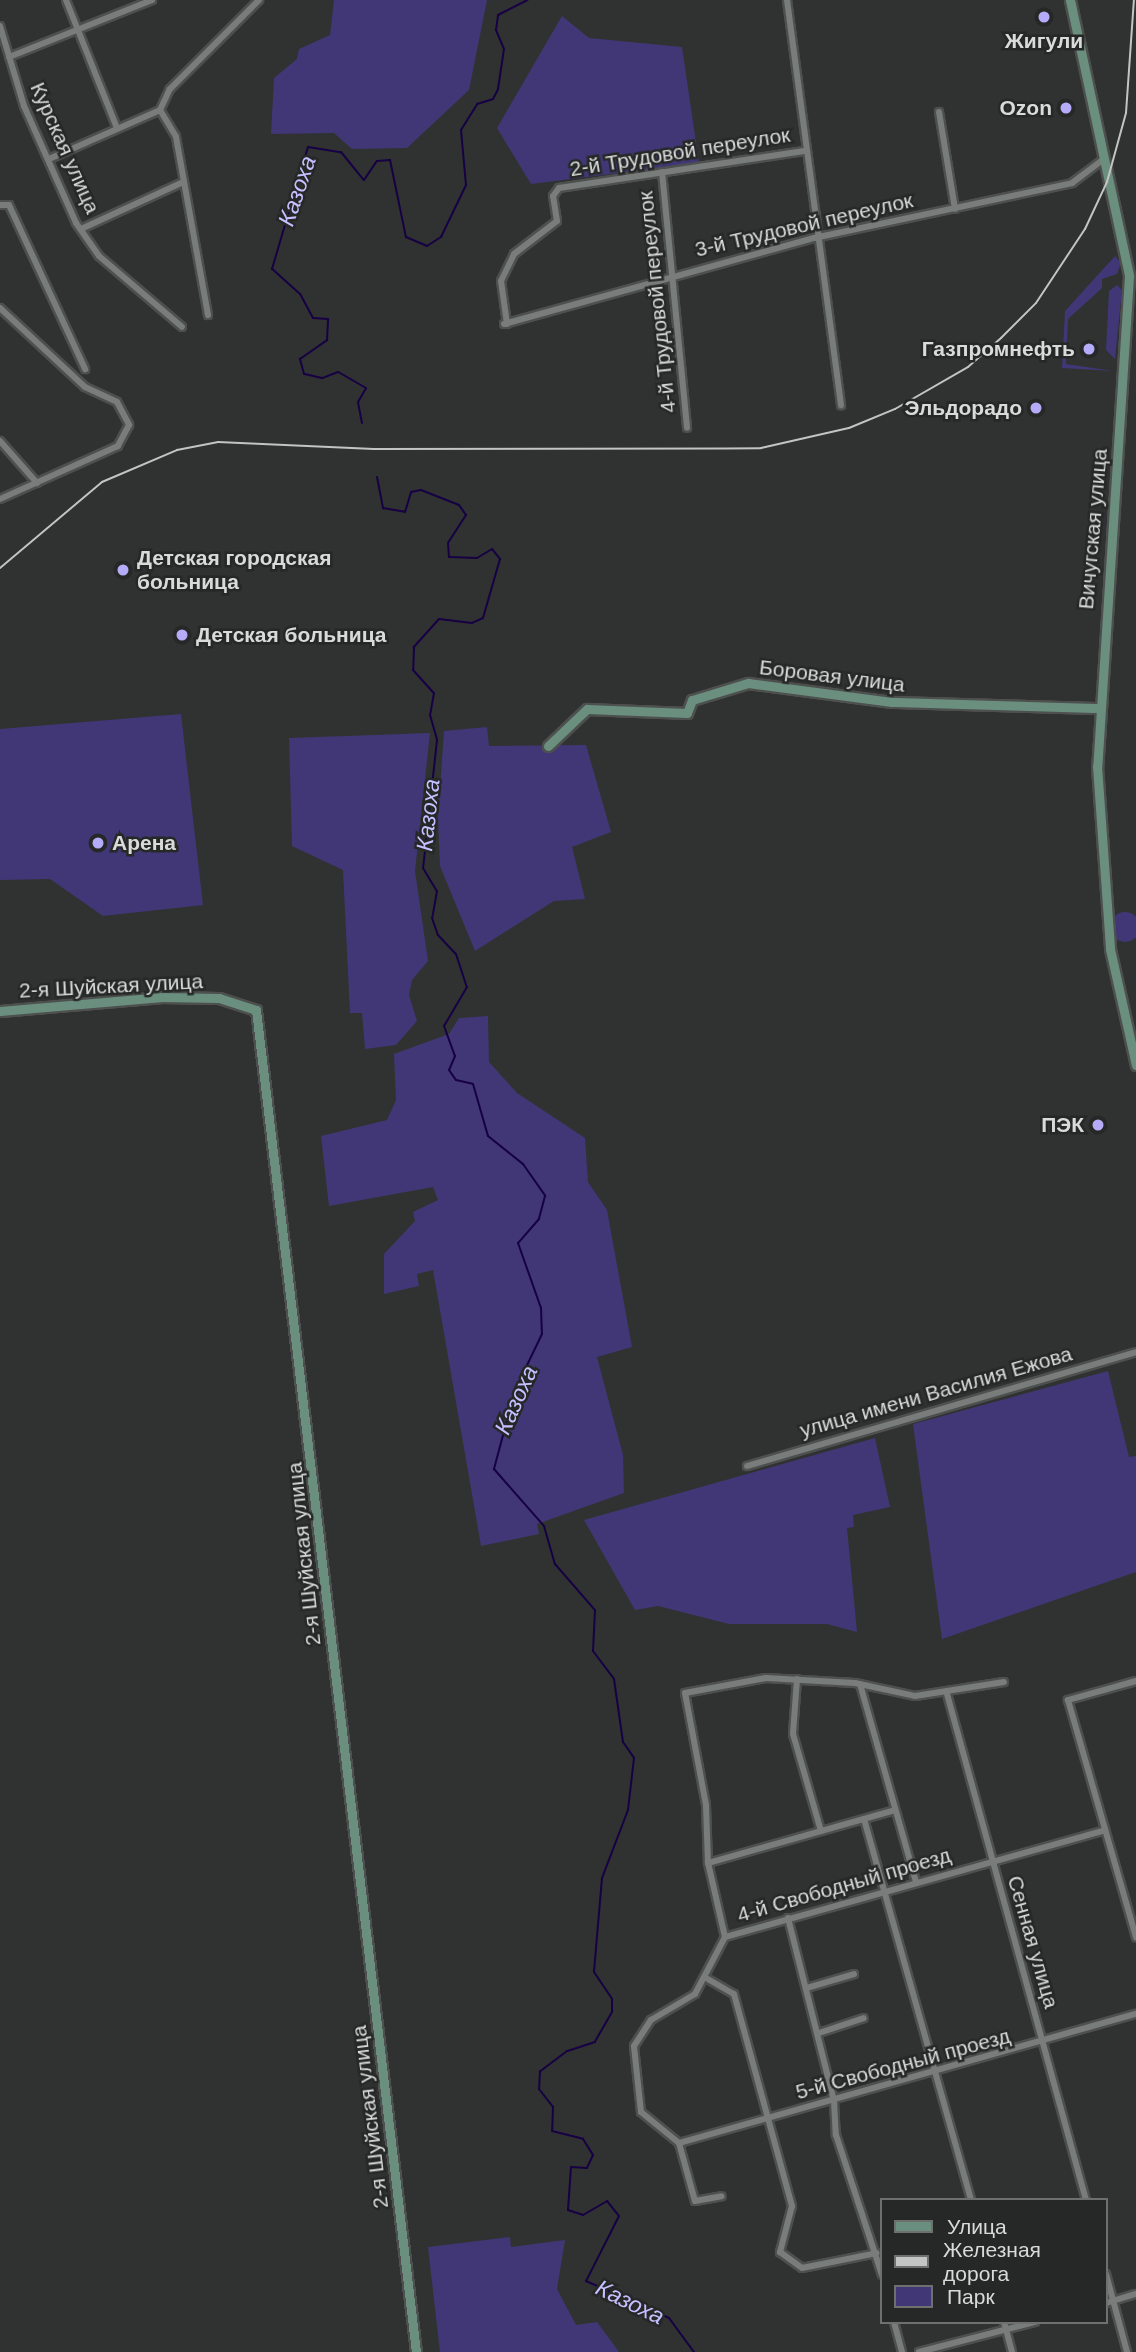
<!DOCTYPE html>
<meta charset="utf-8">
<style>
body{margin:0}
#map{position:relative;width:1136px;height:2352px;overflow:hidden;background:#2f3230;font-family:Helvetica,sans-serif}
div>[style]{position:absolute}
[style*='--x']{left:calc(var(--x)*1px);top:calc(var(--y)*1px);width:calc(var(--w)*1px);rotate:calc(var(--a)*1deg)}
.green>*{inset:0;background:#413776}
.round{border-radius:50%}
.stream>*{height:2px;margin:-1px;padding:0 1px;transform-origin:1px;border-radius:1px;background:#170044}
.roads{filter:drop-shadow(2px 0 #4d504e) drop-shadow(-2px 0 #4d504e) drop-shadow(0 2px #4d504e) drop-shadow(0 -2px #4d504e)}
.street>*{height:6px;margin:-3px;padding:0 3px;transform-origin:3px;border-radius:3px;background:#787c7a}
.secondary>*{height:9px;margin:-4.5px;padding:0 4.5px;transform-origin:4.5px;border-radius:4.5px;background:#6a8f7f}
.rail>*{height:2px;margin:-1px;padding:0 1px;transform-origin:1px;border-radius:1px;background:#c2c5c3}
.dots>*{width:19px;height:19px;translate:-50% -50%;box-sizing:border-box;border:4px solid #252826;border-radius:50%}
span{translate:-50% -50%;white-space:nowrap;text-align:center;line-height:1.15;-webkit-text-stroke:5px #252826;paint-order:stroke}
.poi-label{font-size:21px;color:#d9dbda;font-weight:700}
.right{translate:-100% -50%;text-align:right}
.left{translate:0 -50%;text-align:left}
.street-label{font-size:21px;color:#d9dbda}
.water-label{font-size:23px;color:#c5c0ff;font-style:italic}
.legend{position:absolute;left:880px;top:2198px;width:228px;height:126px;box-sizing:border-box;background:#252826;border:2px solid #6d706e;margin:0;padding:9px 12px;list-style:none;font-size:21px;color:#d9dbda}
.legend li{display:flex;align-items:center;gap:14px;height:35px}
.legend b{width:35px;border:2px solid #6d706e}
</style>
<div id="map">
<div class="green">
<div style="clip-path:polygon(334px 0,487px 0,469px 90px,407px 148px,352px 149px,334px 133px,271px 134px,274px 78px,297px 59px,299px 49px,330px 35px)"></div>
<div style="clip-path:polygon(562px 16px,589px 38px,682px 47px,699px 163px,531px 184px,497px 128px)"></div>
<div style="clip-path:polygon(1115px 256px,1121px 263px,1117px 274px,1102px 279px,1102px 288px,1068px 319px,1066px 364px,1113px 371px,1062px 368px,1065px 311px)"></div>
<div style="clip-path:polygon(1117px 285px,1122px 290px,1115px 359px,1106px 350px,1109px 291px)"></div>
<div style="clip-path:polygon(181px 714px,203px 905px,103px 916px,50px 879px,0 880px,0 729px)"></div>
<div style="clip-path:polygon(487px 727px,489px 746px,586px 745px,611px 832px,572px 847px,585px 899px,554px 901px,475px 951px,440px 866px,438px 818px,444px 731px)"></div>
<div style="clip-path:polygon(430px 733px,415px 871px,428px 961px,412px 980px,409px 995px,417px 1021px,396px 1045px,365px 1049px,362px 1013px,350px 1013px,343px 870px,292px 846px,289px 738px)"></div>
<div class="round" style="left:1110px;top:912px;width:30px;height:30px"></div>
<div style="clip-path:polygon(488px 1016px,489px 1062px,517px 1093px,585px 1138px,588px 1182px,607px 1210px,632px 1347px,597px 1357px,623px 1455px,624px 1493px,537px 1524px,539px 1534px,481px 1546px,433px 1270px,417px 1274px,419px 1286px,384px 1294px,384px 1254px,415px 1221px,413px 1212px,438px 1200px,433px 1187px,329px 1206px,321px 1136px,387px 1120px,396px 1100px,394px 1054px,449px 1034px,459px 1018px)"></div>
<div style="clip-path:polygon(1108px 1371px,1129px 1457px,1136px 1456px,1136px 1572px,942px 1639px,913px 1424px)"></div>
<div style="clip-path:polygon(875px 1438px,890px 1507px,853px 1515px,854px 1527px,847px 1528px,857px 1632px,827px 1624px,729px 1624px,658px 1606px,635px 1610px,584px 1520px)"></div>
<div style="clip-path:polygon(510px 2237px,511px 2247px,565px 2240px,557px 2289px,576px 2325px,597px 2322px,619px 2352px,440px 2352px,428px 2247px)"></div>
</div>
<div class="stream">
<div style="--x:362;--y:423;--w:21;--a:-101"></div>
<div style="--x:358;--y:402;--w:16;--a:-60"></div>
<div style="--x:366;--y:388;--w:32;--a:-150"></div>
<div style="--x:338;--y:372;--w:17;--a:159"></div>
<div style="--x:322;--y:378;--w:18;--a:-167"></div>
<div style="--x:304;--y:374;--w:16;--a:-105"></div>
<div style="--x:300;--y:359;--w:33;--a:-35"></div>
<div style="--x:327;--y:340;--w:21;--a:-87"></div>
<div style="--x:328;--y:319;--w:15;--a:-176"></div>
<div style="--x:313;--y:318;--w:27;--a:-118"></div>
<div style="--x:300;--y:294;--w:38;--a:-138"></div>
<div style="--x:272;--y:269;--w:127;--a:-73.6"></div>
<div style="--x:308;--y:147;--w:33;--a:9"></div>
<div style="--x:341;--y:152;--w:36;--a:51"></div>
<div style="--x:364;--y:180;--w:23;--a:-56"></div>
<div style="--x:377;--y:161;--w:13;--a:-4"></div>
<div style="--x:390;--y:160;--w:79;--a:78.3"></div>
<div style="--x:406;--y:237;--w:23;--a:23"></div>
<div style="--x:427;--y:246;--w:17;--a:-33"></div>
<div style="--x:441;--y:237;--w:58;--a:-64.3"></div>
<div style="--x:466;--y:185;--w:55;--a:-95.2"></div>
<div style="--x:461;--y:130;--w:31;--a:-58"></div>
<div style="--x:477;--y:104;--w:17;--a:-17"></div>
<div style="--x:493;--y:99;--w:11;--a:-63"></div>
<div style="--x:498;--y:89;--w:40;--a:-81.5"></div>
<div style="--x:504;--y:49;--w:21;--a:-113"></div>
<div style="--x:496;--y:30;--w:15;--a:-82"></div>
<div style="--x:498;--y:15;--w:33;--a:-27"></div>
<div style="--x:377;--y:477;--w:32;--a:79"></div>
<div style="--x:383;--y:508;--w:22;--a:10"></div>
<div style="--x:405;--y:512;--w:21;--a:-73"></div>
<div style="--x:411;--y:492;--w:10;--a:-11"></div>
<div style="--x:421;--y:490;--w:41;--a:21.5"></div>
<div style="--x:459;--y:505;--w:12;--a:55"></div>
<div style="--x:466;--y:515;--w:33;--a:123"></div>
<div style="--x:448;--y:543;--w:14;--a:86"></div>
<div style="--x:449;--y:557;--w:28;--a:2"></div>
<div style="--x:477;--y:558;--w:17;--a:-31"></div>
<div style="--x:492;--y:549;--w:13;--a:51"></div>
<div style="--x:500;--y:559;--w:61;--a:106.1"></div>
<div style="--x:483;--y:618;--w:12;--a:156"></div>
<div style="--x:472;--y:623;--w:33;--a:-173"></div>
<div style="--x:439;--y:619;--w:38;--a:132"></div>
<div style="--x:414;--y:647;--w:23;--a:92"></div>
<div style="--x:413;--y:670;--w:31;--a:48"></div>
<div style="--x:434;--y:693;--w:22;--a:100"></div>
<div style="--x:430;--y:715;--w:26;--a:74"></div>
<div style="--x:437;--y:740;--w:129;--a:96.2"></div>
<div style="--x:423;--y:868;--w:27;--a:59"></div>
<div style="--x:437;--y:891;--w:27;--a:100"></div>
<div style="--x:432;--y:918;--w:18;--a:71"></div>
<div style="--x:438;--y:935;--w:26;--a:47"></div>
<div style="--x:456;--y:954;--w:35;--a:72"></div>
<div style="--x:467;--y:987;--w:45;--a:120.5"></div>
<div style="--x:444;--y:1026;--w:32;--a:70"></div>
<div style="--x:455;--y:1056;--w:15;--a:113"></div>
<div style="--x:449;--y:1070;--w:12;--a:55"></div>
<div style="--x:456;--y:1080;--w:17;--a:13"></div>
<div style="--x:473;--y:1084;--w:54;--a:73.9"></div>
<div style="--x:488;--y:1136;--w:45;--a:38.7"></div>
<div style="--x:523;--y:1164;--w:39;--a:55"></div>
<div style="--x:545;--y:1196;--w:24;--a:105"></div>
<div style="--x:539;--y:1219;--w:32;--a:131"></div>
<div style="--x:518;--y:1243;--w:69;--a:70.5"></div>
<div style="--x:541;--y:1308;--w:26;--a:88"></div>
<div style="--x:542;--y:1334;--w:62;--a:115.7"></div>
<div style="--x:515;--y:1390;--w:82;--a:104.9"></div>
<div style="--x:494;--y:1469;--w:76;--a:48.7"></div>
<div style="--x:544;--y:1526;--w:40;--a:74"></div>
<div style="--x:555;--y:1564;--w:61;--a:49"></div>
<div style="--x:595;--y:1610;--w:41;--a:92.8"></div>
<div style="--x:593;--y:1651;--w:35;--a:53"></div>
<div style="--x:614;--y:1679;--w:64;--a:81.9"></div>
<div style="--x:623;--y:1742;--w:19;--a:55"></div>
<div style="--x:634;--y:1758;--w:52;--a:96.6"></div>
<div style="--x:628;--y:1810;--w:73;--a:110.9"></div>
<div style="--x:602;--y:1878;--w:94;--a:94.9"></div>
<div style="--x:594;--y:1972;--w:32;--a:56"></div>
<div style="--x:612;--y:1999;--w:13;--a:90"></div>
<div style="--x:612;--y:2012;--w:34;--a:120"></div>
<div style="--x:595;--y:2042;--w:29;--a:162"></div>
<div style="--x:567;--y:2051;--w:34;--a:143"></div>
<div style="--x:540;--y:2071;--w:18;--a:93"></div>
<div style="--x:539;--y:2089;--w:23;--a:52"></div>
<div style="--x:553;--y:2107;--w:24;--a:92"></div>
<div style="--x:552;--y:2131;--w:32;--a:14"></div>
<div style="--x:583;--y:2139;--w:19;--a:58"></div>
<div style="--x:593;--y:2155;--w:14;--a:115"></div>
<div style="--x:587;--y:2168;--w:16;--a:-176"></div>
<div style="--x:571;--y:2167;--w:43;--a:94"></div>
<div style="--x:568;--y:2210;--w:16;--a:18"></div>
<div style="--x:583;--y:2215;--w:28;--a:-30"></div>
<div style="--x:607;--y:2201;--w:19;--a:51"></div>
<div style="--x:619;--y:2216;--w:73;--a:116.9"></div>
<div style="--x:586;--y:2281;--w:91;--a:24"></div>
<div style="--x:669;--y:2318;--w:42;--a:53.7"></div>
</div>
<div class="roads">
<div class="street">
<div style="--x:66;--y:0;--w:138;--a:68.3"></div>
<div style="--x:787;--y:0;--w:409;--a:82.4"></div>
<div style="--x:0;--y:26;--w:84;--a:73.3"></div>
<div style="--x:24;--y:106;--w:128;--a:66"></div>
<div style="--x:76;--y:223;--w:40;--a:55.1"></div>
<div style="--x:99;--y:256;--w:109;--a:40.5"></div>
<div style="--x:9;--y:57;--w:154;--a:-21.7"></div>
<div style="--x:160;--y:110;--w:31;--a:59"></div>
<div style="--x:176;--y:137;--w:181;--a:79.8"></div>
<div style="--x:160;--y:110;--w:23;--a:-65"></div>
<div style="--x:170;--y:89;--w:126;--a:-45"></div>
<div style="--x:939;--y:112;--w:98;--a:80.6"></div>
<div style="--x:49;--y:159;--w:121;--a:-23.8"></div>
<div style="--x:662;--y:172;--w:257;--a:84.4"></div>
<div style="--x:0;--y:205;--w:9;--a:0"></div>
<div style="--x:9;--y:205;--w:181;--a:65.1"></div>
<div style="--x:81;--y:229;--w:112;--a:-24.7"></div>
<div style="--x:0;--y:308;--w:116;--a:42.9"></div>
<div style="--x:85;--y:387;--w:35;--a:25"></div>
<div style="--x:117;--y:402;--w:26;--a:62"></div>
<div style="--x:129;--y:425;--w:24;--a:118"></div>
<div style="--x:118;--y:446;--w:129;--a:155.8"></div>
<div style="--x:504;--y:324;--w:322;--a:-15.5"></div>
<div style="--x:814;--y:238;--w:264;--a:-12"></div>
<div style="--x:1072;--y:183;--w:41;--a:-37.1"></div>
<div style="--x:507;--y:324;--w:43;--a:-97.9"></div>
<div style="--x:501;--y:281;--w:30;--a:-64"></div>
<div style="--x:514;--y:254;--w:54;--a:-37.5"></div>
<div style="--x:557;--y:221;--w:25;--a:-99"></div>
<div style="--x:553;--y:196;--w:10;--a:-53"></div>
<div style="--x:559;--y:188;--w:248;--a:-8.6"></div>
<div style="--x:0;--y:441;--w:56;--a:48.6"></div>
<div style="--x:747;--y:1466;--w:405;--a:-16.3"></div>
<div style="--x:797;--y:1679;--w:55;--a:94.2"></div>
<div style="--x:793;--y:1734;--w:101;--a:73.9"></div>
<div style="--x:1136;--y:1681;--w:71;--a:164.4"></div>
<div style="--x:1068;--y:1700;--w:247;--a:74"></div>
<div style="--x:860;--y:1684;--w:206;--a:74.2"></div>
<div style="--x:947;--y:1694;--w:525;--a:74.64"></div>
<div style="--x:864;--y:1819;--w:396;--a:74.3"></div>
<div style="--x:708;--y:1863;--w:194;--a:-15.8"></div>
<div style="--x:788;--y:1918;--w:189;--a:75.9"></div>
<div style="--x:834;--y:2101;--w:34;--a:87"></div>
<div style="--x:836;--y:2135;--w:147;--a:71.8"></div>
<div style="--x:725;--y:1937;--w:76;--a:-102.9"></div>
<div style="--x:708;--y:1863;--w:58;--a:-92"></div>
<div style="--x:706;--y:1805;--w:114;--a:-100.6"></div>
<div style="--x:685;--y:1693;--w:82;--a:-10.5"></div>
<div style="--x:766;--y:1678;--w:89;--a:3.2"></div>
<div style="--x:855;--y:1683;--w:61;--a:12.2"></div>
<div style="--x:915;--y:1696;--w:90;--a:-8.9"></div>
<div style="--x:706;--y:1978;--w:32;--a:30"></div>
<div style="--x:734;--y:1994;--w:220;--a:74.7"></div>
<div style="--x:792;--y:2206;--w:48;--a:104.6"></div>
<div style="--x:780;--y:2252;--w:27;--a:36"></div>
<div style="--x:802;--y:2268;--w:76;--a:-11.3"></div>
<div style="--x:807;--y:1988;--w:49;--a:-16.6"></div>
<div style="--x:819;--y:2033;--w:47;--a:-18.4"></div>
<div style="--x:679;--y:2143;--w:49;--a:-140.8"></div>
<div style="--x:641;--y:2112;--w:66;--a:-96.1"></div>
<div style="--x:634;--y:2046;--w:31;--a:-57"></div>
<div style="--x:651;--y:2020;--w:51;--a:-30.6"></div>
<div style="--x:695;--y:1994;--w:64;--a:-62.2"></div>
<div style="--x:725;--y:1937;--w:395;--a:-15.7"></div>
<div style="--x:679;--y:2143;--w:475;--a:-15.8"></div>
<div style="--x:679;--y:2143;--w:60;--a:74.6"></div>
<div style="--x:695;--y:2201;--w:27;--a:-10"></div>
<div style="--x:1106;--y:2274;--w:81;--a:74.9"></div>
<div style="--x:1106;--y:2303;--w:31;--a:-17"></div>
<div style="--x:894;--y:2322;--w:31;--a:75"></div>
<div style="--x:1004;--y:2322;--w:31;--a:75"></div>
<div style="--x:919;--y:2352;--w:120;--a:-14.5"></div>
</div>
<div class="secondary">
<div style="--x:1070;--y:0;--w:282;--a:77.9"></div>
<div style="--x:1129;--y:276;--w:491;--a:93.7"></div>
<div style="--x:1097;--y:766;--w:183;--a:85.9"></div>
<div style="--x:1110;--y:949;--w:119;--a:77.4"></div>
<div style="--x:548;--y:746;--w:54;--a:-43.5"></div>
<div style="--x:587;--y:709;--w:100;--a:2.3"></div>
<div style="--x:687;--y:713;--w:14;--a:-69"></div>
<div style="--x:692;--y:700;--w:59;--a:-16.9"></div>
<div style="--x:748;--y:683;--w:145;--a:7.5"></div>
<div style="--x:892;--y:702;--w:206;--a:1.7"></div>
<div style="--x:0;--y:1011;--w:163;--a:-4.9"></div>
<div style="--x:162;--y:997;--w:57;--a:1"></div>
<div style="--x:219;--y:998;--w:39;--a:18"></div>
<div style="--x:256;--y:1010;--w:1352;--a:83.2"></div>
</div>
</div>
<div class="rail">
<div style="--x:0;--y:568;--w:133;--a:-40.1"></div>
<div style="--x:102;--y:482;--w:82;--a:-23.1"></div>
<div style="--x:177;--y:450;--w:42;--a:-11"></div>
<div style="--x:218;--y:442;--w:156;--a:2.6"></div>
<div style="--x:374;--y:449;--w:387;--a:-0.1"></div>
<div style="--x:761;--y:448;--w:90;--a:-12.8"></div>
<div style="--x:849;--y:428;--w:50;--a:-22.4"></div>
<div style="--x:895;--y:409;--w:84;--a:-29.9"></div>
<div style="--x:968;--y:367;--w:44;--a:-41.3"></div>
<div style="--x:1001;--y:338;--w:49;--a:-45"></div>
<div style="--x:1036;--y:303;--w:89;--a:-56.5"></div>
<div style="--x:1085;--y:229;--w:52;--a:-64.9"></div>
<div style="--x:1107;--y:182;--w:72;--a:-74.6"></div>
<div style="--x:1126;--y:113;--w:113;--a:-86"></div>
</div>
<div class="dots">
<div style="left:1044px;top:17px;background:#b4acf9"></div>
<div style="left:1066px;top:108px;background:#b4acf9"></div>
<div style="left:1089px;top:349px;background:#b4acf9"></div>
<div style="left:1036px;top:408px;background:#b4acf9"></div>
<div style="left:123px;top:570px;background:#b4acf9"></div>
<div style="left:182px;top:635px;background:#b4acf9"></div>
<div style="left:98px;top:843px;background:#b4acf9"></div>
<div style="left:1098px;top:1125px;background:#b4acf9"></div>
</div>
<div class="poi-label">
<span style="left:1044px;top:41px">Жигули</span>
<span class="right" style="left:1052px;top:108px">Ozon</span>
<span class="right" style="left:1075px;top:349px">Газпромнефть</span>
<span class="right" style="left:1022px;top:408px">Эльдорадо</span>
<span class="left" style="left:137px;top:570px">Детская городская<br>больница</span>
<span class="left" style="left:196px;top:635px">Детская больница</span>
<span class="left" style="left:112px;top:843px">Арена</span>
<span class="right" style="left:1084px;top:1125px">ПЭК</span>
</div>
<div class="street-label">
<span style="left:65px;top:148px;rotate:66deg">Курская улица</span>
<span style="left:680px;top:152px;rotate:-9deg">2-й Трудовой переулок</span>
<span style="left:804px;top:225px;rotate:-13deg">3-й Трудовой переулок</span>
<span style="left:657px;top:302px;rotate:-96deg">4-й Трудовой переулок</span>
<span style="left:1093px;top:529px;rotate:-85deg">Вичугская улица</span>
<span style="left:832px;top:676px;rotate:7deg">Боровая улица</span>
<span style="left:111px;top:986px;rotate:-3deg">2-я Шуйская улица</span>
<span style="left:936px;top:1392px;rotate:-16deg">улица имени Василия Ежова</span>
<span style="left:304px;top:1554px;rotate:-96deg">2-я Шуйская улица</span>
<span style="left:844px;top:1885px;rotate:-16deg">4-й Свободный проезд</span>
<span style="left:1033px;top:1942px;rotate:74deg">Сенная улица</span>
<span style="left:903px;top:2064px;rotate:-15deg">5-й Свободный проезд</span>
<span style="left:370px;top:2117px;rotate:-97deg">2-я Шуйская улица</span>
</div>
<div class="water-label">
<span style="left:297px;top:191px;rotate:-71deg">Казоха</span>
<span style="left:428px;top:815px;rotate:-84deg">Казоха</span>
<span style="left:516px;top:1400px;rotate:-66deg">Казоха</span>
<span style="left:630px;top:2302px;rotate:26deg">Казоха</span>
</div>
<ul class="legend">
<li><b style="height:9px;background:#6a8f7f"></b>Улица</li>
<li><b style="height:9px;background:#c2c5c3"></b>Железная дорога</li>
<li><b style="height:19px;background:#413776"></b>Парк</li>
</ul>
</div>
